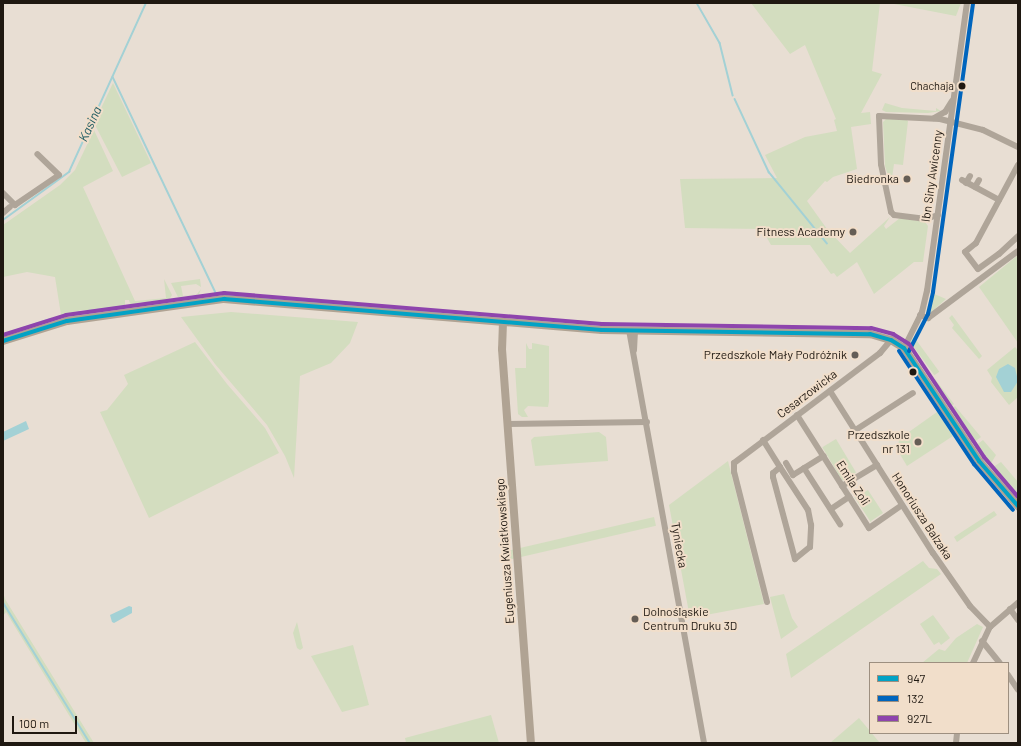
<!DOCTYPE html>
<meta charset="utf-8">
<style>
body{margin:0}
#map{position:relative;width:1021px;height:746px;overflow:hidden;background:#e8ded3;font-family:Barlow,sans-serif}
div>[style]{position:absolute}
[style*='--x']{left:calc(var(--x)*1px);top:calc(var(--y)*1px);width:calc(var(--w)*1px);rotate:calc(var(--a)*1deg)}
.green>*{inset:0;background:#d3ddbf;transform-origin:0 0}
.water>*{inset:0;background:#a3d1d5}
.stream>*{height:1.5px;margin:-0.75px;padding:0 0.75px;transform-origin:0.75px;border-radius:0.75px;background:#a3d1d5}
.minor>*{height:6px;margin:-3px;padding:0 3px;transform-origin:3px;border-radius:3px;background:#afa599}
.major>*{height:8px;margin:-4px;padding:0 4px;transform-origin:4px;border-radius:4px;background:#b0a393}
.bus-1>*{height:4px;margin:-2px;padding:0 2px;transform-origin:2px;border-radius:2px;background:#02a2c5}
.bus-2>*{height:4px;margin:-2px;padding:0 2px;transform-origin:2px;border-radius:2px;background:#0065bd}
.bus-3>*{height:4px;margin:-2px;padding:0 2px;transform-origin:2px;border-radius:2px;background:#8e44ad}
.dots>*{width:11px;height:11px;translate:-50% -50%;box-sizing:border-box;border:2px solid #f1deca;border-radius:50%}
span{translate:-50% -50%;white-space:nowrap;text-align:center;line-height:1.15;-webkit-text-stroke:4px #f1deca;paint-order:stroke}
.bus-label{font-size:11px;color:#1f1811}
.right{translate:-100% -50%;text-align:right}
.street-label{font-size:12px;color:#1f1811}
.poi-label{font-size:12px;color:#1f1811}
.left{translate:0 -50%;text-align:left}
.water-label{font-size:13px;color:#1f5b62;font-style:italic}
.frame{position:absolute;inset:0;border:4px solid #1f1811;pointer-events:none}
.legend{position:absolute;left:869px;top:662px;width:140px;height:72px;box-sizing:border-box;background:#f1deca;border:1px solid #9d8f80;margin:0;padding:5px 7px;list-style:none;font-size:12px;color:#1f1811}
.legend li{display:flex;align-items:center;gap:8px;height:20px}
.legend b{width:20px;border:1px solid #9d8f80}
.scale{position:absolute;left:12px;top:716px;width:65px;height:18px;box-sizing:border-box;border:2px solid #1f1811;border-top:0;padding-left:5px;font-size:12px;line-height:14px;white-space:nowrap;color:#1f1811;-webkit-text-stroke:3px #f1deca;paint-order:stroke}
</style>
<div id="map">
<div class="green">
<div style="clip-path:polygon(751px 3px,880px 3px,872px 71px,882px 74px,861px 113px,870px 112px,871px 124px,851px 127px,857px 169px,833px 177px,827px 182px,825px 181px,807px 201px,827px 229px,850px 253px,890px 217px,884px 226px,886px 229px,900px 218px,925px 222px,928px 226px,923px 262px,914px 262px,874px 294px,857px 262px,837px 277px,834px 273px,831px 274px,810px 245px,771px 245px,762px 229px,685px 228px,680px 179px,777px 178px,765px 155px,805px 137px,837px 131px,834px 120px,836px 119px,805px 45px,790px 54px)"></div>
<div style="clip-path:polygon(889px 3px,961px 3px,956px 16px)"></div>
<div style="clip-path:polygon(113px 83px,151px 163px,122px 177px,94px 123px)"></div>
<div style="clip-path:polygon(885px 103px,902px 108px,936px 111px,936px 108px,941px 111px,928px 113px,886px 112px,882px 110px)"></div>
<div style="clip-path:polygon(886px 119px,905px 119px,908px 121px,903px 165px,894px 164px,891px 185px,885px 166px,883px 122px)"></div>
<div style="clip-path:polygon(94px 130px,113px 171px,83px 187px,135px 301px,166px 298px,164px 279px,172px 295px,169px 300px,136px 303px,137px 307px,131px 306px,129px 300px,125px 300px,125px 306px,119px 310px,82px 310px,61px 315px,55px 277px,27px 272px,3px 277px,3px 225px,60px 185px,75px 170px)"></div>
<div style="clip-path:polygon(1018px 255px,1018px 343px,979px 287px)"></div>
<div style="clip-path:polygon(200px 279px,201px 287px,196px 284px,181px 286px,183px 296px,197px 294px,201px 289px,199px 294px,178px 297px,171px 283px)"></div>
<div style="clip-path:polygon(932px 293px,946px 299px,928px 315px,926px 312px)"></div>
<div style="clip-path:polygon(231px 312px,358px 322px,350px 343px,331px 363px,300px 376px,294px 478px,285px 456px,267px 425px,215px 364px,181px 317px)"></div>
<div style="clip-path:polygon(952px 315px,982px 356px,979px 359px,952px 328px,954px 325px,949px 318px)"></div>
<div style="left:914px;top:337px;width:43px;height:6px;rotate:54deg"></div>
<div style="clip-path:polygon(195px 342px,227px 384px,265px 428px,279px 453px,149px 518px,100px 412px,107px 410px,128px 384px,124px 375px)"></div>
<div style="clip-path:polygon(526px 343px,529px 349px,532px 349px,532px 343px,549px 346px,549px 401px,548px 407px,528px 406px,524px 410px,528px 417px,522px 417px,518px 414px,515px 368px,526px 368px)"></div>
<div style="clip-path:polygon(1015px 347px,1018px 350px,1018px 397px,1009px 405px,991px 382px,992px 378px,987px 370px)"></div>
<div style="clip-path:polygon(935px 379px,954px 404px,950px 407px,947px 408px,932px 384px)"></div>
<div style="clip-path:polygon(955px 406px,981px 437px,973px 443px,970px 443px,951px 411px)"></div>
<div style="clip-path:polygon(937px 412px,953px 436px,907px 466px,898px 451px,899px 439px)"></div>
<div style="clip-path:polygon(599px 432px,606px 437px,608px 461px,535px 466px,531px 440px,534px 437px)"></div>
<div style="left:836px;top:439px;width:39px;height:16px;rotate:59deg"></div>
<div style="clip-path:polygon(983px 440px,996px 455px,990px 465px,986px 464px,974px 447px)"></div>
<div style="clip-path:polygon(728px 461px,764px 604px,690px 618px,669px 505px)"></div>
<div style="clip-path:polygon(1001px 462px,1018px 482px,1018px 501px,993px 472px,993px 467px)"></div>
<div style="clip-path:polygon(868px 490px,883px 513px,871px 521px,872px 524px,855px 498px,852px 499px)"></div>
<div style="clip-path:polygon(994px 511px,997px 515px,957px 542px,954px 537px)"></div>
<div style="left:654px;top:517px;width:9px;height:153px;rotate:77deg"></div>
<div style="clip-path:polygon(923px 561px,929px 568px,937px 569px,941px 574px,791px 678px,786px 654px)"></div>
<div style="clip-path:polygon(3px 592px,5px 599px,94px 743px,86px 743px,6px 612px,3px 616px)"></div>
<div style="clip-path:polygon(784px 594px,792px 618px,798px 627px,781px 639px,770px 597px)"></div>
<div style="clip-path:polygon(933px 615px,950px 638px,941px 645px,939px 642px,934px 645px,920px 624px)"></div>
<div style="clip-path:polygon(297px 622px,303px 648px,300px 650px,297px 648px,293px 633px)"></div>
<div style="clip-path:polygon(977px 624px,983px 627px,967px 663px,922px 663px,939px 649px,945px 651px,956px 638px)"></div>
<div style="clip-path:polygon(353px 645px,369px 705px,342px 712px,311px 656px)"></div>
<div style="clip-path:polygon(491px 715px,499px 743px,406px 743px,405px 738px)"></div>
<div style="clip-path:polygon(859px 718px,880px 743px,830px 743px)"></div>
</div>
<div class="water">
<div style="clip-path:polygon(1008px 364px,1015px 368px,1018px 381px,1011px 392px,1004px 392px,996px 377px,999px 369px)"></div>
<div style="clip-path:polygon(26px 421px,29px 429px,3px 441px,3px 432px)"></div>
<div style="clip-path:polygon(129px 606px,132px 607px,132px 613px,114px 623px,112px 622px,110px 615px)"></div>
</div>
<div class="stream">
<div style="--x:697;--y:3;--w:46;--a:60.1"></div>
<div style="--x:720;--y:43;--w:54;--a:76"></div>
<div style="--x:113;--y:77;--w:242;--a:64.5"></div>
<div style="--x:735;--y:99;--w:81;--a:65"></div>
<div style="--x:769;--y:172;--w:92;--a:50.8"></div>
<div style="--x:3;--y:220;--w:82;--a:-36"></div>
<div style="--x:69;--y:172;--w:186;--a:-65.5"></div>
<div style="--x:223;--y:295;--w:217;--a:4.8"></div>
<div style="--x:184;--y:299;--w:14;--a:-8"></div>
<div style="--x:88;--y:311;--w:81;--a:-7.1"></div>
<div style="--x:71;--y:314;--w:10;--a:-11"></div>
<div style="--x:14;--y:331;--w:39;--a:-18"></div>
<div style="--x:3;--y:335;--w:7;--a:-16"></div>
<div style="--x:3;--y:602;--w:166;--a:58.3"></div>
</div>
<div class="minor">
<div style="--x:934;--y:118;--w:13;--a:-29"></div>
<div style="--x:945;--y:112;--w:13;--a:-58"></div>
<div style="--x:1018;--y:165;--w:89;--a:118.3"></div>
<div style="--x:976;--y:243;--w:14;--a:141"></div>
<div style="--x:965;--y:252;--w:21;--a:53"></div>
<div style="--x:978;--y:269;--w:26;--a:-36"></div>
<div style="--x:999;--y:254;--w:26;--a:-43"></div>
<div style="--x:962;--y:180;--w:42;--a:28.4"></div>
<div style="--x:966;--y:183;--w:8;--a:-60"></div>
<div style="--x:975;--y:187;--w:8;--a:-60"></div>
<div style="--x:3;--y:193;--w:17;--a:45"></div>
<div style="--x:15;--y:205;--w:53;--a:-34.3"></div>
<div style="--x:59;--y:175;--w:30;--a:-136"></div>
<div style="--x:3;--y:213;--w:9;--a:-41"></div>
<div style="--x:938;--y:215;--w:13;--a:162"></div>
<div style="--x:926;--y:219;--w:32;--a:-173"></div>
<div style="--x:894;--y:215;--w:4;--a:-135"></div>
<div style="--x:891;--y:212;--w:49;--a:-101.8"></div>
<div style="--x:881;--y:164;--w:48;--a:-92.4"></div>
<div style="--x:879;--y:116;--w:61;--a:2.8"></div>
<div style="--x:940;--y:119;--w:44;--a:14.3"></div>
<div style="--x:983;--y:130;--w:39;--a:26"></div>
<div style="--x:920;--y:315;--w:9;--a:21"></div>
<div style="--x:928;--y:318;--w:112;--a:-36.7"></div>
<div style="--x:629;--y:330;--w:420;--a:79.7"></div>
<div style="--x:904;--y:348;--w:40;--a:-63.4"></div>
<div style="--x:922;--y:312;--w:22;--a:-77"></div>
<div style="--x:927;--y:291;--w:291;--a:-82.1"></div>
<div style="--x:634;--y:350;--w:19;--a:-87"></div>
<div style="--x:830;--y:391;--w:192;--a:57.6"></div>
<div style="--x:933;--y:553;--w:65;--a:55.1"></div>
<div style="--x:970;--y:606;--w:29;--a:46"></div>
<div style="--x:797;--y:415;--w:134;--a:57.5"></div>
<div style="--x:869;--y:528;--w:40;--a:-34.9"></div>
<div style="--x:508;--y:424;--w:139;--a:-0.8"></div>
<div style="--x:854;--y:431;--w:70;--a:-32.8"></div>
<div style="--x:763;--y:440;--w:32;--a:58"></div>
<div style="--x:780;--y:467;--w:9;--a:139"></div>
<div style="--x:773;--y:473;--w:4;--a:90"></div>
<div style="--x:773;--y:477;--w:85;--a:75"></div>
<div style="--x:795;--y:559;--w:19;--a:-39"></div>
<div style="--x:810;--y:547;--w:22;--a:-87"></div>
<div style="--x:811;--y:525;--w:15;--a:-101"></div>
<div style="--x:808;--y:510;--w:51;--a:-123.1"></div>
<div style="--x:786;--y:463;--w:14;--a:60"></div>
<div style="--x:793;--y:475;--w:36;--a:-32"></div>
<div style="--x:804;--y:468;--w:67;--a:57.3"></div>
<div style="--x:842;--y:486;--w:41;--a:-31"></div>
<div style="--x:831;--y:509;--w:22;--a:-34"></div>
<div style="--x:767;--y:602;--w:134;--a:-104.2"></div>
<div style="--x:734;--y:472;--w:9;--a:-90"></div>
<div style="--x:734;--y:463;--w:183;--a:-37"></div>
<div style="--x:880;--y:353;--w:17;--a:-50"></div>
<div style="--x:1010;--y:609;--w:14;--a:54"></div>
<div style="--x:982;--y:641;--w:28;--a:51"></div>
<div style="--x:973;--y:663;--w:40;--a:-65"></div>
<div style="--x:990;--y:627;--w:37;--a:-41"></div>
<div style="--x:1008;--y:675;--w:18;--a:56"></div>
<div style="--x:956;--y:743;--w:10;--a:-84"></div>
</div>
<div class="major">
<div style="--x:503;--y:322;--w:27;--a:92"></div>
<div style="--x:502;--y:349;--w:395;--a:85.8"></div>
<div style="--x:3;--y:341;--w:67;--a:-17.4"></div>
<div style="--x:67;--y:321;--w:159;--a:-8"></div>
<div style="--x:224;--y:299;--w:379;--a:4.7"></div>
<div style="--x:602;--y:330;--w:268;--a:0.9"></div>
<div style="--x:870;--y:334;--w:22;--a:16"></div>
<div style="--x:891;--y:340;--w:15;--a:32"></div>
<div style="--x:904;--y:348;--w:136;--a:56.4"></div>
<div style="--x:979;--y:461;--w:60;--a:49.1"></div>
</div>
<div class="bus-1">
<div style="--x:3;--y:341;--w:67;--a:-17.4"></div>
<div style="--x:67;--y:321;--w:159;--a:-8"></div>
<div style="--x:224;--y:299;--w:379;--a:4.7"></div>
<div style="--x:602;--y:330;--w:268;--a:0.9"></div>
<div style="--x:870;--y:334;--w:22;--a:16"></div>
<div style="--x:891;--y:340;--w:15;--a:32"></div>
<div style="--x:904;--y:348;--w:136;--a:56.4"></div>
<div style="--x:979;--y:461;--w:60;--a:49.1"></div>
</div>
<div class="bus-2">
<div style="--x:899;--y:351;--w:136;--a:56.4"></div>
<div style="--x:974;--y:464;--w:60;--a:49.7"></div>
<div style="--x:909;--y:351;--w:42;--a:-62.8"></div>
<div style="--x:928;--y:314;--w:23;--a:-77"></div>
<div style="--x:933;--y:292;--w:291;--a:-82.1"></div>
</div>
<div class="bus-3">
<div style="--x:3;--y:335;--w:66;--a:-17.6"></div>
<div style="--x:66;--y:315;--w:160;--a:-7.9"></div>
<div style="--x:224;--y:293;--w:379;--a:4.7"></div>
<div style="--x:602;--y:324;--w:269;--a:0.9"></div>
<div style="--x:871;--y:328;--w:23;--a:15"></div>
<div style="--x:893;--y:334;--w:19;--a:32"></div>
<div style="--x:909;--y:344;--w:136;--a:56.4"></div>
<div style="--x:984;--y:457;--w:52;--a:49.6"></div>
</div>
<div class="dots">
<div style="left:962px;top:86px;background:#1f1811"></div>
<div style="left:907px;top:179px;background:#655d55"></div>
<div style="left:853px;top:232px;background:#655d55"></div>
<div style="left:855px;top:355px;background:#655d55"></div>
<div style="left:913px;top:372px;background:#1f1811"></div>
<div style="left:918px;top:442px;background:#655d55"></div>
<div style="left:635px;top:619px;background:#655d55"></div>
</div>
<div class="bus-label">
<span class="right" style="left:954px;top:86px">Chachaja</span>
</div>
<div class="street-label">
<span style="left:932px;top:176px;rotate:-82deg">Ibn Siny Awicenny</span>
<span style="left:807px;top:394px;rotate:-37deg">Cesarzowicka</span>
<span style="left:853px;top:483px;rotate:57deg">Emila Zoli</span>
<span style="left:922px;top:516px;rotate:57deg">Honoriusza Balzaka</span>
<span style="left:679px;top:545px;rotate:80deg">Tyniecka</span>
<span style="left:505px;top:551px;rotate:-94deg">Eugeniusza Kwiatkowskiego</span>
</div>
<div class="poi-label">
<span class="right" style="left:899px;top:179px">Biedronka</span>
<span class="right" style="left:845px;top:232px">Fitness Academy</span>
<span class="right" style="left:847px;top:355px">Przedszkole Mały Podróżnik</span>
<span class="right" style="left:910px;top:442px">Przedszkole<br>nr 131</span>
<span class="left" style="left:643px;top:619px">Dolnośląskie<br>Centrum Druku 3D</span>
</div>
<div class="water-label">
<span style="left:90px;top:124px;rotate:-65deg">Kasina</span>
</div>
<div class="frame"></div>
<ul class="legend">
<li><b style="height:5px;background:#02a2c5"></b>947</li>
<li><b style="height:5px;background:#0065bd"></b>132</li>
<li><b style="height:5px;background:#8e44ad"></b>927L</li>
</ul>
<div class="scale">100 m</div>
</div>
